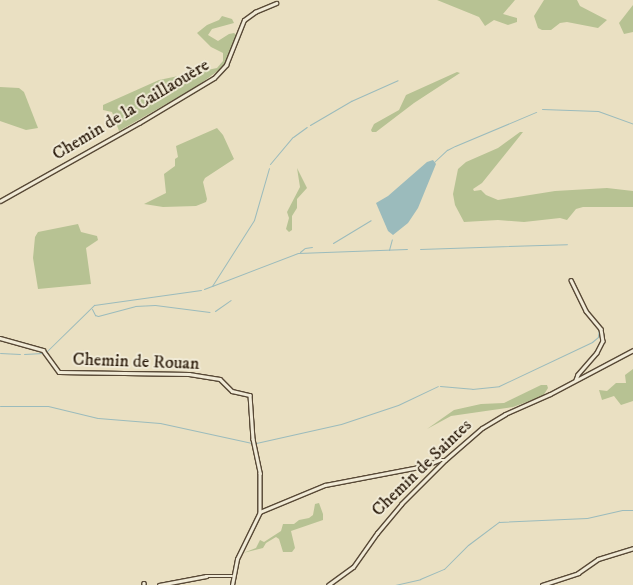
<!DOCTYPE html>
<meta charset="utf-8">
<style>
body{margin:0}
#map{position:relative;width:633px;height:585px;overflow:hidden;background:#eae0c2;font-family:"IM FELL DW Pica",serif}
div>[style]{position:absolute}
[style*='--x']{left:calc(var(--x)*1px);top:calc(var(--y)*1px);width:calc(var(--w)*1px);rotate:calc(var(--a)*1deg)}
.green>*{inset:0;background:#b7c293}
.water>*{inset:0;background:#9bbbbc}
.stream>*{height:1px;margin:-0.5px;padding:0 0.5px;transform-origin:0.5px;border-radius:0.5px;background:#9bbbbc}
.roads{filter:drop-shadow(1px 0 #584936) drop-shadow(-1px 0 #584936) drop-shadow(0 1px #584936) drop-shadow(0 -1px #584936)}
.street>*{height:2.5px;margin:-1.25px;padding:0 1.25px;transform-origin:1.25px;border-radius:1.25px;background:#f1ebd7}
.secondary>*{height:3px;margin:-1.5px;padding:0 1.5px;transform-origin:1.5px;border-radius:1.5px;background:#f1ebd7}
span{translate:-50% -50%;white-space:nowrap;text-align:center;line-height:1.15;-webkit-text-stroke:4px #f1ebd7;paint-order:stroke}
.street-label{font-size:18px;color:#271707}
</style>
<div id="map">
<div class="green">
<div style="clip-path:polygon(437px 0,515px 0,503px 14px,517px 18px,517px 22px,508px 25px,494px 20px,485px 26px,479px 17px)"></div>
<div style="clip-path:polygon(544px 0,577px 0,580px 6px,607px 20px,598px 28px,567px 22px,560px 23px,551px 30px,542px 30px,538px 28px,534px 16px)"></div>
<div style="clip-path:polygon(633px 5px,633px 32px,624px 34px,619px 23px)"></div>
<div style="clip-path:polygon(222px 16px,232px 19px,234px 23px,212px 29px,208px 35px,218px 41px,229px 34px,234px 33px,239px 37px,231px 61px,196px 87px,119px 131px,112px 112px,103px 110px,103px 105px,159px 80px,217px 68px,223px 61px,223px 53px,211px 47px,197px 33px,207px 25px,219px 20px)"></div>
<div style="clip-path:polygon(457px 72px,460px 73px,414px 103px,376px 132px,372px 132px,371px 130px,374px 124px,399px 110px,406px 95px)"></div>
<div style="clip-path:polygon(0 87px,19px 88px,24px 92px,38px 128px,26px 130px,0 121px)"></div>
<div style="clip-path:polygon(217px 128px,223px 135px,234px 159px,205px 178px,203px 182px,207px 199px,206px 202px,196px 206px,163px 207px,144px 204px,166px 193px,164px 174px,175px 166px,175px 159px,178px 157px,176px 146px)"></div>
<div style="clip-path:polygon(520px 132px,523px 132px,482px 183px,473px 189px,474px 191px,481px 190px,486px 195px,498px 200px,555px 191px,607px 188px,633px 191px,633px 207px,583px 207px,576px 209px,567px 220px,560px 218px,524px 222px,498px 220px,464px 222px,455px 205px,453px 194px,458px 169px,466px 162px,498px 148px)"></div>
<div style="clip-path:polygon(297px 168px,307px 188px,297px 199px,297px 208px,292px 216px,292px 230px,289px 232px,286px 229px,289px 218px,287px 212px,300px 187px)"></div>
<div style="clip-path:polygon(78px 224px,81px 232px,97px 236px,98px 240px,86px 248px,91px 284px,38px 289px,33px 258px,35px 237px,38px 232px)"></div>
<div style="clip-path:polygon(633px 369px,633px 401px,621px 405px,614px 396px,602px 400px,599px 390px,607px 391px,616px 383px,626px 383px,625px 375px)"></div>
<div style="clip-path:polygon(541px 385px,547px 385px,548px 388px,543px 396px,513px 407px,451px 416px,427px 429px,454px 410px,481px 404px,504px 403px)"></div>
<div style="clip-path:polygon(319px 503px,323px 514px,323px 520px,291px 531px,295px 548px,292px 552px,283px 552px,279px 539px,276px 537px,266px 543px,263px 548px,243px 553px,256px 548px,260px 540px,264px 542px,281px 531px,283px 524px,294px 524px,299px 520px,309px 518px,313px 515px,315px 504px)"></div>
</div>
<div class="water">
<div style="clip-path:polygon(433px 160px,436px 164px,418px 208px,408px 223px,393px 235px,388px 231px,376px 203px,388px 196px,427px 162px)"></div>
</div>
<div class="stream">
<div style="--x:542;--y:109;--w:56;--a:2"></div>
<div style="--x:598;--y:111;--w:37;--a:20"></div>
<div style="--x:310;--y:125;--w:48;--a:-30.3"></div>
<div style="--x:351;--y:101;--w:51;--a:-24.1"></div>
<div style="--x:434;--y:162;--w:18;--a:-43"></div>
<div style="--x:447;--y:150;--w:9;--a:-27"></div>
<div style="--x:455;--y:146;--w:88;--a:-22.8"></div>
<div style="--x:270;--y:164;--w:35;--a:-50"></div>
<div style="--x:293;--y:137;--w:17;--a:-36"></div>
<div style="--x:333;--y:243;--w:44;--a:-31.2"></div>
<div style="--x:420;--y:249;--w:147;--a:-1.9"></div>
<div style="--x:389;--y:250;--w:11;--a:-75"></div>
<div style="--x:300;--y:252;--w:6;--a:-39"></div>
<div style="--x:305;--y:248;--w:7;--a:-8"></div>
<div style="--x:212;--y:286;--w:92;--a:-21"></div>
<div style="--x:298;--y:253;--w:109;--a:-2.1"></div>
<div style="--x:204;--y:289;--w:9;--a:-21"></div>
<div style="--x:212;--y:286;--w:78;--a:-57.5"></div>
<div style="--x:254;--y:220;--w:54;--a:-73.9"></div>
<div style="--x:92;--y:309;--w:7;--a:63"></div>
<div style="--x:95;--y:315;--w:3;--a:18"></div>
<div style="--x:98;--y:316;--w:38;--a:-15"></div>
<div style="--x:135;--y:306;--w:20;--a:-3"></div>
<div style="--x:155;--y:305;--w:55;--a:7.3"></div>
<div style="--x:215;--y:311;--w:19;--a:-35"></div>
<div style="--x:47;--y:351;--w:66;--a:-44.4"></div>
<div style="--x:94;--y:305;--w:108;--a:-8"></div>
<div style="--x:0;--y:353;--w:20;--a:3"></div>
<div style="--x:24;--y:354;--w:19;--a:-3"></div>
<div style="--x:440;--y:386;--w:32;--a:5"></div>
<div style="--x:472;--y:389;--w:27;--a:-6"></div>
<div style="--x:499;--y:386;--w:103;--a:-25.3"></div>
<div style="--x:592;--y:342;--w:8;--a:-40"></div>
<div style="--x:598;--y:337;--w:10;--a:-84"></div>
<div style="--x:0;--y:406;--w:48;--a:0"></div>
<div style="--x:48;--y:406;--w:51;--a:13.5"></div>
<div style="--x:98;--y:418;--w:62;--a:4.6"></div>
<div style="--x:160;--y:423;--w:94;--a:12.3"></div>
<div style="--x:256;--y:443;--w:87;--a:-12.6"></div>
<div style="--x:341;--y:424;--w:60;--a:-18.4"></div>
<div style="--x:398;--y:405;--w:44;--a:-25.4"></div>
<div style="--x:395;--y:585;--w:26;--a:-13"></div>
<div style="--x:420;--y:579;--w:26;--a:-23"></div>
<div style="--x:444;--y:569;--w:34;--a:-45"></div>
<div style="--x:468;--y:545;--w:39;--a:-37"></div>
<div style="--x:499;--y:522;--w:88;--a:-2.6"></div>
<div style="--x:587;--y:518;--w:36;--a:-13"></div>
<div style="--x:622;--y:510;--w:11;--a:0"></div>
</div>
<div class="roads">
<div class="street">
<div style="--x:0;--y:201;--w:159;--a:-29.3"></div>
<div style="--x:139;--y:123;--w:87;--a:-31"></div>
<div style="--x:214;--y:78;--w:18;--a:-47"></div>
<div style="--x:226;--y:65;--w:48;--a:-68.2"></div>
<div style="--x:244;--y:20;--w:14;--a:-36"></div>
<div style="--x:255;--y:12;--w:23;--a:-23"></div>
<div style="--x:571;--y:280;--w:34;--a:64"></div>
<div style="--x:586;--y:311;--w:23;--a:50"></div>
<div style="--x:601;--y:329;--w:12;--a:81"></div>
<div style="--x:603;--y:341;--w:13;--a:117"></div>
<div style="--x:597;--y:353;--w:29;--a:131"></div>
<div style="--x:578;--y:375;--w:5;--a:112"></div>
<div style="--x:0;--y:338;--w:45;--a:15.6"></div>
<div style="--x:43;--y:350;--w:27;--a:54"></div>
<div style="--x:59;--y:372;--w:130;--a:0.9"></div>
<div style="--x:189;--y:374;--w:31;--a:9"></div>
<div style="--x:220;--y:379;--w:17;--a:45"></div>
<div style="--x:232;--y:391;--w:18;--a:13"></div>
<div style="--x:250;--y:395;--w:44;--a:86.1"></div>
<div style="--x:253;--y:439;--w:35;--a:78"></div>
<div style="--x:260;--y:473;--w:39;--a:90"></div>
<div style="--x:144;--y:583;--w:2;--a:90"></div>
<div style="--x:159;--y:585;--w:48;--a:-10.8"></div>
<div style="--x:206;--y:576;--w:26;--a:0"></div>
<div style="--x:232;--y:585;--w:26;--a:-79"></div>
<div style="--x:237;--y:559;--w:52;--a:-63.9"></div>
<div style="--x:260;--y:512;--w:70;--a:-22.6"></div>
<div style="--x:325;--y:485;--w:102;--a:-10.8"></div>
<div style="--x:425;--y:466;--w:15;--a:-23"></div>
<div style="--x:439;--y:460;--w:6;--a:0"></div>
<div style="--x:542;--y:585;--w:38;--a:-18"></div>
<div style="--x:578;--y:573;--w:24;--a:-35"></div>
<div style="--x:598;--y:559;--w:37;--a:-17"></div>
</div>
<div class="secondary">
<div style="--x:328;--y:585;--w:31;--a:-36"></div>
<div style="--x:353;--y:567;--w:42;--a:-54.8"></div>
<div style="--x:377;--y:533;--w:38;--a:-50"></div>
<div style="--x:401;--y:504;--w:62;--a:-45"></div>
<div style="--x:445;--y:460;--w:49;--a:-40.9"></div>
<div style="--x:482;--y:428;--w:27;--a:-31"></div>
<div style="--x:505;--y:414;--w:49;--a:-24"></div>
<div style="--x:550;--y:394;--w:94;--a:-27.9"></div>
</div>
</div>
<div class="street-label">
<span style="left:131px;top:110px;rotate:-31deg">Chemin de la Caillaouère</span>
<span style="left:136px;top:362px;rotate:2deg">Chemin de Rouan</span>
<span style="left:422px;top:468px;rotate:-44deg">Chemin de Saintes</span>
</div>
</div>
